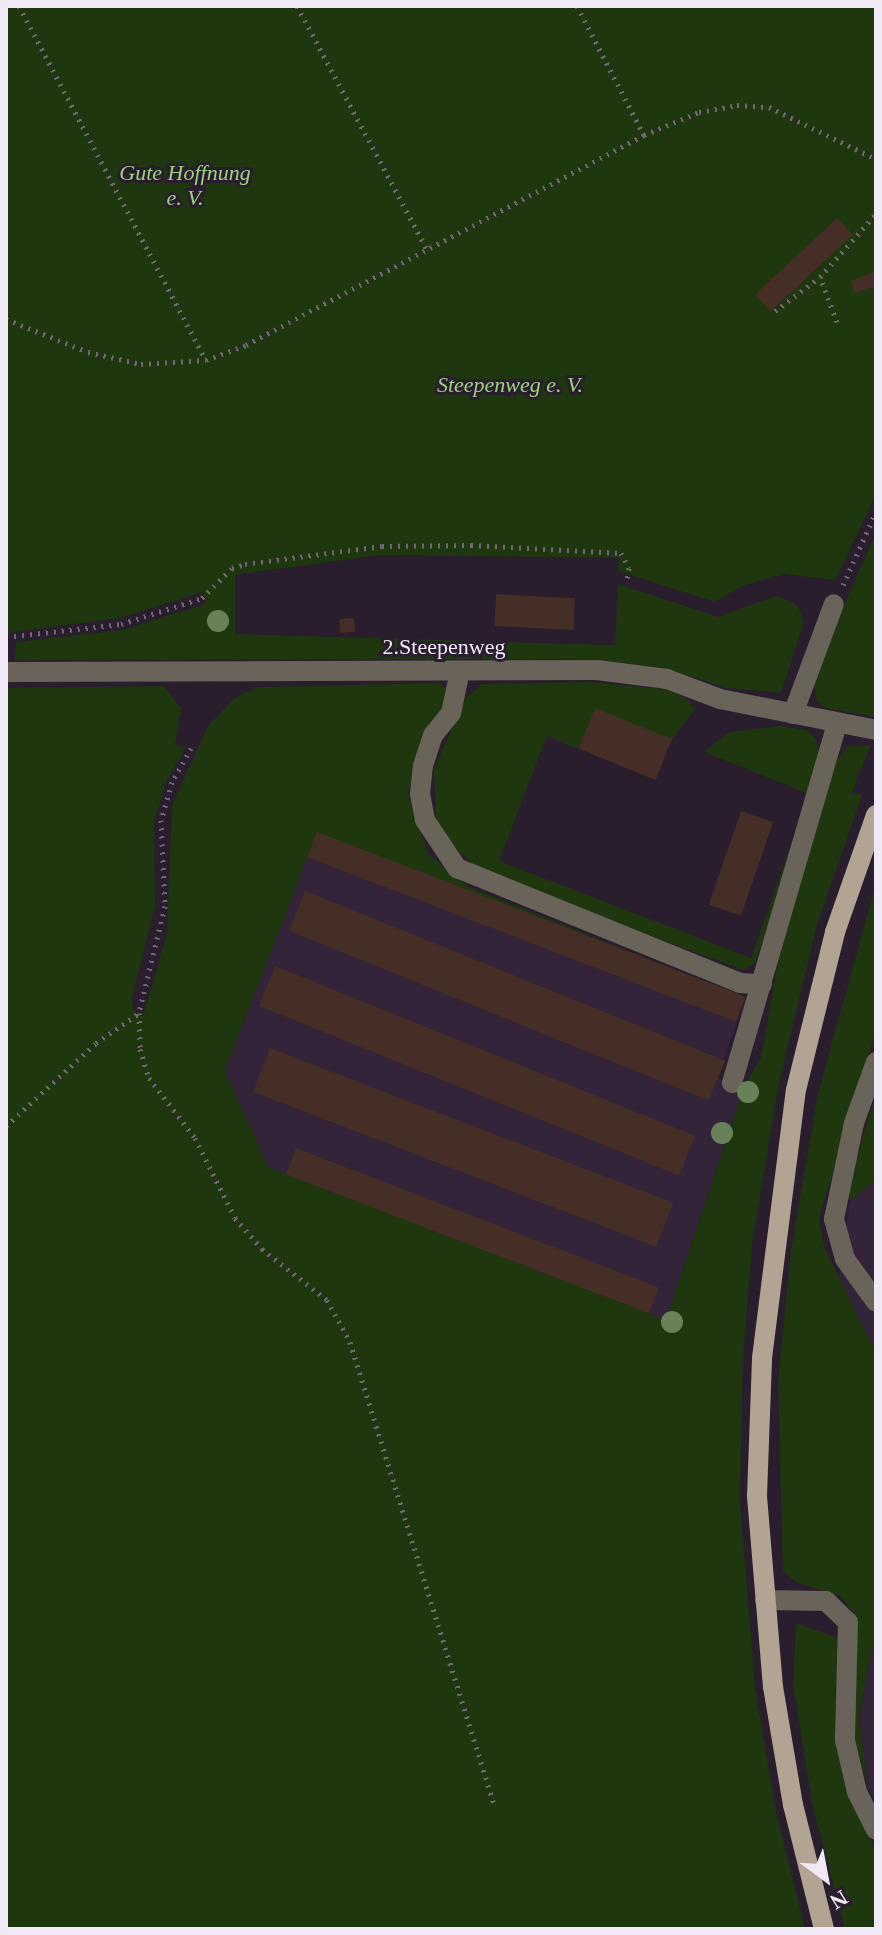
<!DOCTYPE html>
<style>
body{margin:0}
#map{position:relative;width:882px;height:1935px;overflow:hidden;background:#291d2e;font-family:Georgia,serif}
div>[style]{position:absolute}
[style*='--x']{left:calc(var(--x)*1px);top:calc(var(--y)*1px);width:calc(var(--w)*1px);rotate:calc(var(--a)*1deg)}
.built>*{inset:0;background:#34243a}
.green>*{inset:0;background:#1f370f}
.building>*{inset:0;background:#442e26;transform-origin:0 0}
.path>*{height:5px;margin-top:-2.5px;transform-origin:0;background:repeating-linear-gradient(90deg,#706675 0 2px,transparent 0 8px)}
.minor>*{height:20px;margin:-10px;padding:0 10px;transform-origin:10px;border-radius:10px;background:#6a635a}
.major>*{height:20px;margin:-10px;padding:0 10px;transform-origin:10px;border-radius:10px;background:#b2a492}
.trees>*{width:22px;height:22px;margin:-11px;border-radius:50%;background:#688159}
span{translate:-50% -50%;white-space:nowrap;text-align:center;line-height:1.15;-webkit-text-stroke:6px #291d2e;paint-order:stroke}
.park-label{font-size:22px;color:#9bd27d;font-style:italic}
.street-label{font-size:22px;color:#f1e9f5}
.frame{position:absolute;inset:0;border:8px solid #f1e9f5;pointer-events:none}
.north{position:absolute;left:786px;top:1839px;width:80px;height:80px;-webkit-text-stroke:6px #291d2e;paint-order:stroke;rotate:148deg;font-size:22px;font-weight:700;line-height:32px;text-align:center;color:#f1e9f5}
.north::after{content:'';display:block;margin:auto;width:28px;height:36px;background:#f1e9f5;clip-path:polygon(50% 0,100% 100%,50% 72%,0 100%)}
</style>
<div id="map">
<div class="built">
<div style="clip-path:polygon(317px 832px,745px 999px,717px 1078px,744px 1087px,666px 1320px,267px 1167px,225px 1070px)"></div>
<div style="clip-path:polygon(876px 1180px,876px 1352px,839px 1278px,850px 1201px)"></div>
<div style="clip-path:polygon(876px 1630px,876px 1803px,868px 1788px,859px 1717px)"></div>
</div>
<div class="green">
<div style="clip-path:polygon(6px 6px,876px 6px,876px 495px,835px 580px,783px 574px,742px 586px,715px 602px,618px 571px,619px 558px,379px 555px,235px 575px,235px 634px,615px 645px,618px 584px,718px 617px,776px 596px,796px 604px,804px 621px,781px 693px,727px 688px,671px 670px,598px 659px,15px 660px,16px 642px,122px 630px,206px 604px,203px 592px,120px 618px,6px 633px)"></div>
<div style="clip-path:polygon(876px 533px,876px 717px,826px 708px,817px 701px,813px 676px)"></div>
<div style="clip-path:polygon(588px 682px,665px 689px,686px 698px,695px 709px,672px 739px,595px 709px,579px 749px,547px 736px,499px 861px,751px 958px,809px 794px,704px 752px,729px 732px,780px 726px,807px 730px,817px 741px,819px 754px,812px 799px,755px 963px,743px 970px,479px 871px,448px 840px,436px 818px,434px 769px,465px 699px,482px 684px)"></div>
<div style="clip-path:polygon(440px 683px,447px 690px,444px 706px,423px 732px,408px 795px,428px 853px,467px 886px,731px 993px,317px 833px,225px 1070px,268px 1167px,666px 1320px,744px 1087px,761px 1057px,779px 956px,833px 766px,848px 746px,871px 745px,852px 792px,862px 795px,816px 928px,778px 1088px,752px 1245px,743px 1357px,740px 1502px,755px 1688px,776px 1811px,805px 1929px,6px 1929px,6px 688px,164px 686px,181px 708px,175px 745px,186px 747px,167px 780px,154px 821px,155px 907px,132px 998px,133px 1011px,144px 1013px,167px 934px,172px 805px,208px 726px,235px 698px,257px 687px)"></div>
<div style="clip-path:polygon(876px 883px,876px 1031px,819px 1218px,824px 1247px,876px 1352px,876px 1630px,859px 1717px,868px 1788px,854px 1736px,857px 1617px,840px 1596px,798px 1583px,783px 1571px,778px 1382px,791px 1250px,818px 1094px)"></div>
<div style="clip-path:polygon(876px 1094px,876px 1180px,850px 1201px,849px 1183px)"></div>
<div style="clip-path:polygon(796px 1623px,841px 1639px,835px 1690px,836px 1743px,849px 1795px,876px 1850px,876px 1929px,845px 1929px,812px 1803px,793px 1684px)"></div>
</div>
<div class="building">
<div style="left:837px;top:218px;width:23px;height:112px;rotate:47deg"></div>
<div style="clip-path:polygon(876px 271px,876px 287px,854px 293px,850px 281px)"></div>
<div style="left:496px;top:594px;width:79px;height:32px;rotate:3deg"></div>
<div style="left:354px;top:618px;width:14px;height:15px;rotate:86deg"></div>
<div style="left:595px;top:708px;width:83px;height:44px;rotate:22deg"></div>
<div style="left:741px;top:811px;width:34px;height:99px;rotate:19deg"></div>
<div style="left:317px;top:832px;width:459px;height:27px;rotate:21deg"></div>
<div style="left:305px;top:891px;width:453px;height:43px;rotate:22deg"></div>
<div style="left:275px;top:966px;width:453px;height:43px;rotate:22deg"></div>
<div style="left:270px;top:1048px;width:432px;height:47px;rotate:21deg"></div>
<div style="left:296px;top:1148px;width:389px;height:28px;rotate:21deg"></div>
</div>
<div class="path">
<div style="--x:19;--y:6;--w:400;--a:62.2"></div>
<div style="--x:297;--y:6;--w:278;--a:61.9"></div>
<div style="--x:577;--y:6;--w:145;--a:62.6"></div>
<div style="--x:775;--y:311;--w:56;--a:-37.1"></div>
<div style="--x:6;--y:319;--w:88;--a:21.9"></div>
<div style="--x:88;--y:352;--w:54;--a:12.8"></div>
<div style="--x:141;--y:364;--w:65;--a:-3.5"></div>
<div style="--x:206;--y:360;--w:43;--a:-20.6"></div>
<div style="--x:246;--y:345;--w:450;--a:-27.8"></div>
<div style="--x:644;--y:135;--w:60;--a:-22.7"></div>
<div style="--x:699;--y:112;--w:39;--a:-10"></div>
<div style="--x:737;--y:105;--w:32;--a:4"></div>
<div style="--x:769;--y:107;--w:119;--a:25.9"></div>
<div style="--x:837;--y:322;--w:48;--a:-110.7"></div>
<div style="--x:820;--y:277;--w:84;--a:-48.4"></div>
<div style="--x:843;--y:585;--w:80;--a:-65.7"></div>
<div style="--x:6;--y:637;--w:116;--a:-6.4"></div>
<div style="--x:121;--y:624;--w:85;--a:-17.8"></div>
<div style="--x:202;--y:598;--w:42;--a:-45"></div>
<div style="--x:232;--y:568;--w:14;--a:-17"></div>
<div style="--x:245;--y:564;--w:138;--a:-7.5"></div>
<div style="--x:382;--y:546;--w:89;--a:-0.6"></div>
<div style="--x:471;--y:545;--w:150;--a:3.1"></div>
<div style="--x:621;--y:553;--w:17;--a:62"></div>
<div style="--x:629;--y:568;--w:13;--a:99"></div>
<div style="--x:191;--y:748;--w:39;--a:119"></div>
<div style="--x:172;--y:782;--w:40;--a:106"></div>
<div style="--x:161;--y:820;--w:86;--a:87.3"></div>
<div style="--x:165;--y:906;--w:110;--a:103.7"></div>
<div style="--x:139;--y:1013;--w:36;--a:88"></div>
<div style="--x:140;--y:1049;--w:30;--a:73"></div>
<div style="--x:149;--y:1078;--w:76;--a:52.5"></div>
<div style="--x:195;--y:1138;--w:89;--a:63.4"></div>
<div style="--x:235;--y:1218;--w:41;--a:48.9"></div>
<div style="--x:262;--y:1249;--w:83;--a:38.1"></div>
<div style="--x:327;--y:1300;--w:48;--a:61.3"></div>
<div style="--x:350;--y:1342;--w:484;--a:72.7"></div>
<div style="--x:6;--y:1126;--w:122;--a:-42.7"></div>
<div style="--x:96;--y:1043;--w:51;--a:-34.6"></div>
</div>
<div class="minor">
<div style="--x:460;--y:671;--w:43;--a:102.1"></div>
<div style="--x:451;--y:713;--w:28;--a:129"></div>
<div style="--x:433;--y:735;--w:32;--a:108"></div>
<div style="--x:423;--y:765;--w:29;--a:96"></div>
<div style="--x:420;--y:794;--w:26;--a:79"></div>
<div style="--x:425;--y:820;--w:58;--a:56.3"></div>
<div style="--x:457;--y:868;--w:305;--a:22.1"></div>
<div style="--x:740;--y:983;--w:22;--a:3"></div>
<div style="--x:6;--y:672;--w:591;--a:-0.19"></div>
<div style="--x:597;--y:670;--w:71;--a:7.3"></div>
<div style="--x:667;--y:679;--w:57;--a:20.7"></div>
<div style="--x:720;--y:699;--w:159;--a:11.2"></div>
<div style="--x:793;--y:714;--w:117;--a:-69.6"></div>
<div style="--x:876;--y:1062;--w:65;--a:109.8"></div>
<div style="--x:854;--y:1123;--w:98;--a:101.8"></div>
<div style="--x:834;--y:1219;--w:41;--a:74.6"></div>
<div style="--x:845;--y:1259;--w:53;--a:54.2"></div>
<div style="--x:732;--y:1083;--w:375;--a:-73.7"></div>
<div style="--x:765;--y:1600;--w:61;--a:0.9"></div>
<div style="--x:826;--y:1601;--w:30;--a:44"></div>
<div style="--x:848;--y:1622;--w:118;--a:91.5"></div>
<div style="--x:845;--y:1740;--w:53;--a:77"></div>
<div style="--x:857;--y:1792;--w:42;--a:63.4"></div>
</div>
<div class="major">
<div style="--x:824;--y:1929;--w:128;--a:-104"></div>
<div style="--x:793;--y:1805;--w:120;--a:-99.6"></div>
<div style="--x:773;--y:1687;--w:192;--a:-94.8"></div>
<div style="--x:757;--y:1496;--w:138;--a:-87.9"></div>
<div style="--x:762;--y:1358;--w:270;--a:-82.8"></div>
<div style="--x:796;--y:1090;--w:163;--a:-76.1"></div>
<div style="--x:835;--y:932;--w:124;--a:-70.7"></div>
</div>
<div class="trees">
<div style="left:218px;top:621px"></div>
<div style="left:748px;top:1092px"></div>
<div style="left:722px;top:1133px"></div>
<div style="left:672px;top:1322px"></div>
</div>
<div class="park-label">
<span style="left:185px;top:185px">Gute Hoffnung<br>e. V.</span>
<span style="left:510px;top:385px">Steepenweg e. V.</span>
</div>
<div class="street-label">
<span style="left:444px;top:647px">2.Steepenweg</span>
</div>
<div class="frame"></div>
<div class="north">N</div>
</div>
